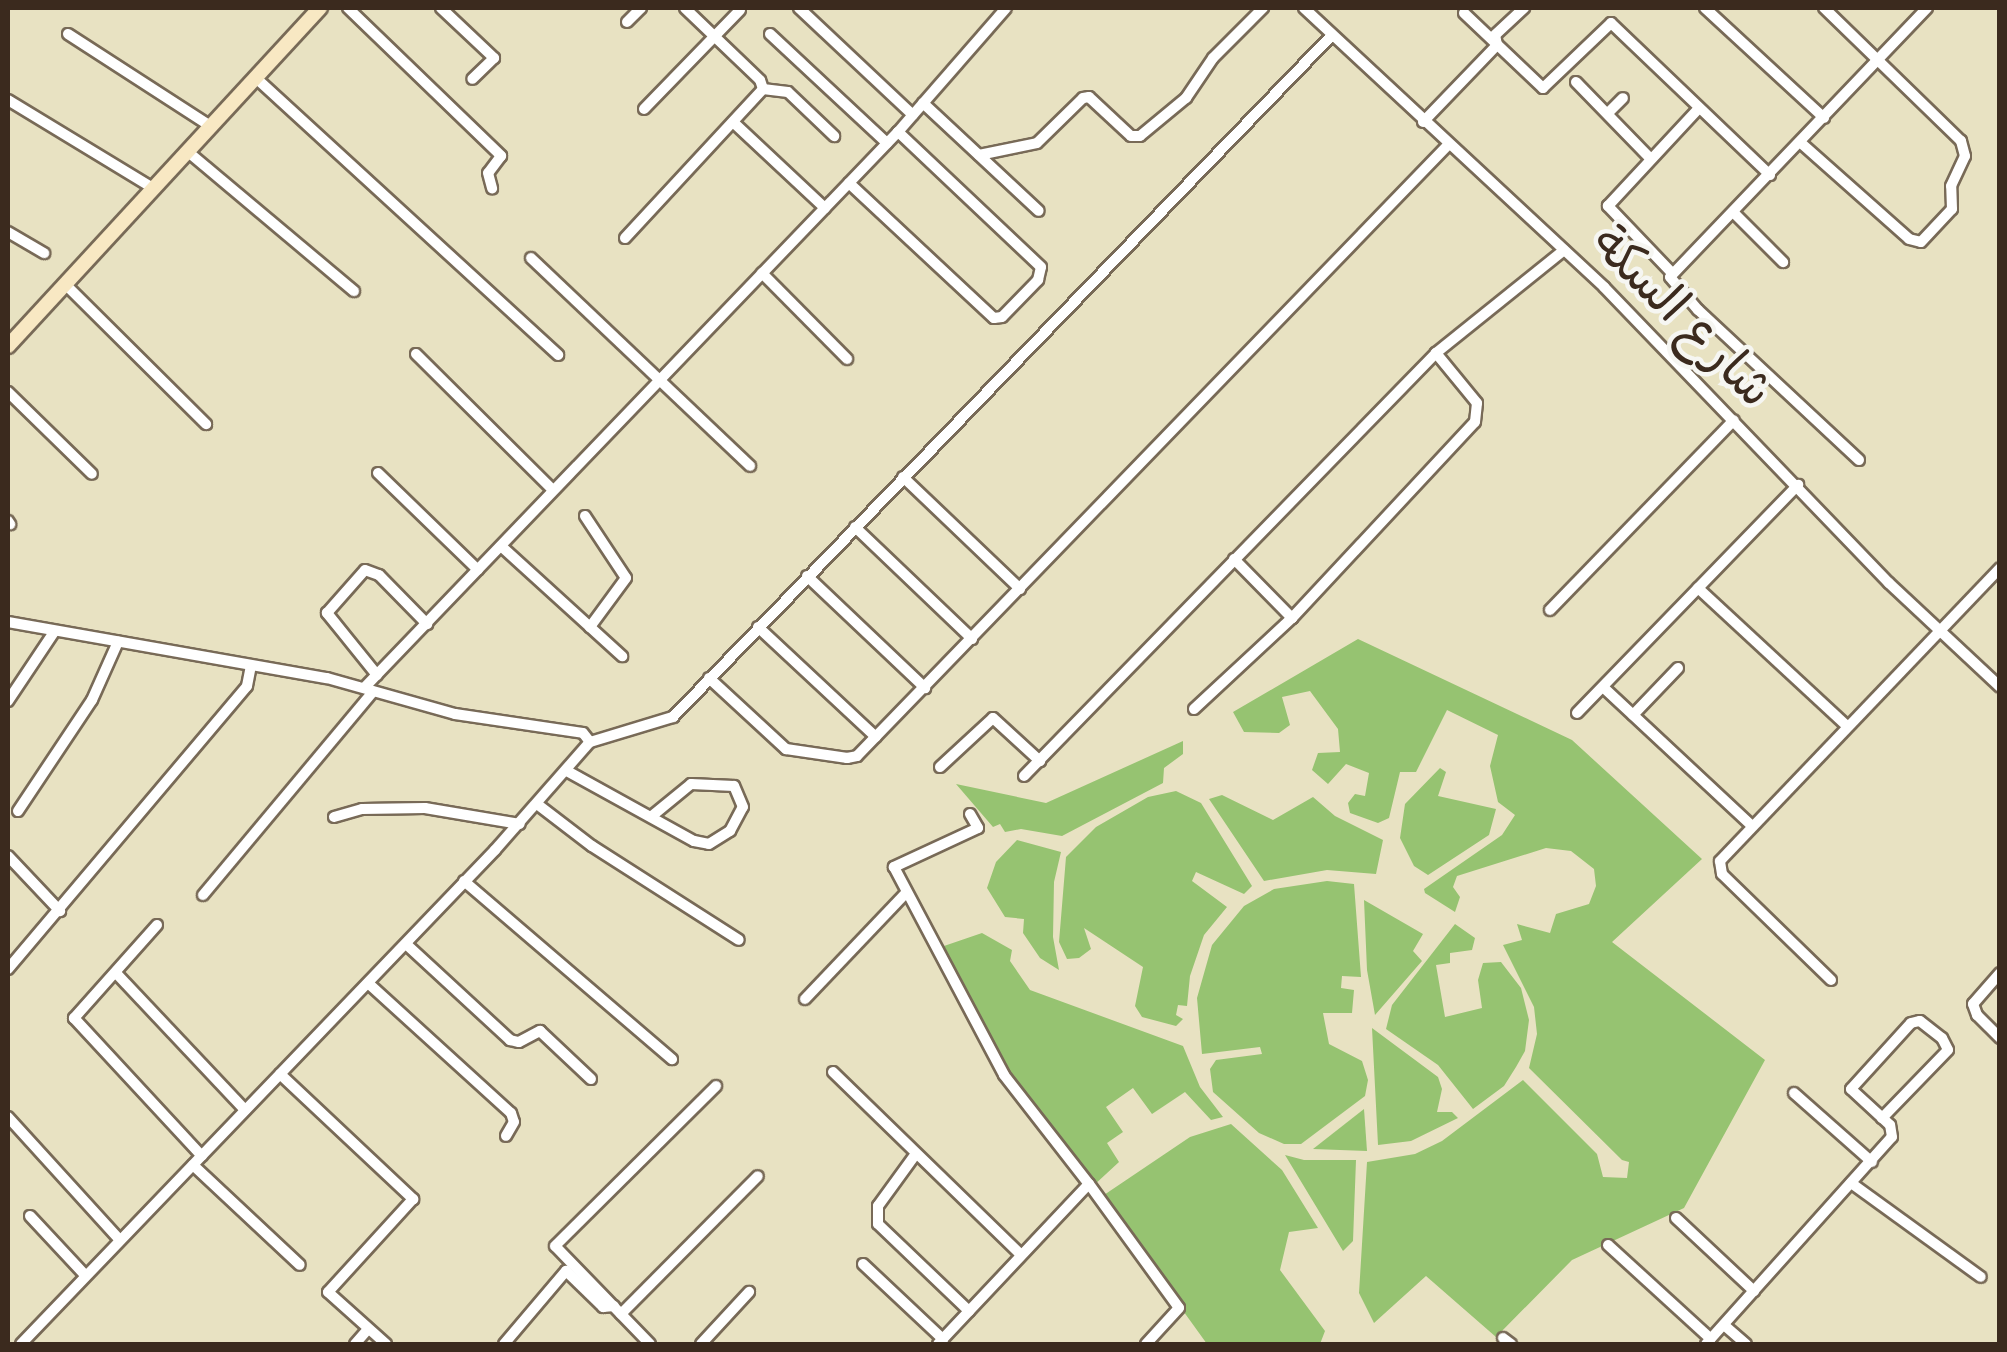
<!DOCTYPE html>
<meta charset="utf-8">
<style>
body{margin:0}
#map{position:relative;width:2007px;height:1352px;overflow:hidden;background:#e8e2c2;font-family:Caveat,"Playpen Sans Arabic",sans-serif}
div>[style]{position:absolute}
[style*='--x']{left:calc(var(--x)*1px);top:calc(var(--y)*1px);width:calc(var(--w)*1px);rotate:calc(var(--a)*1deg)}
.green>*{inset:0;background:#96c371}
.roads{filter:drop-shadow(2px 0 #786a57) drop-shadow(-2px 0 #786a57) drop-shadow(0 2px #786a57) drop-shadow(0 -2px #786a57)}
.minor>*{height:10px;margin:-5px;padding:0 5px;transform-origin:5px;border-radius:5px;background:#fff}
.secondary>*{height:14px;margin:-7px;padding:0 7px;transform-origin:7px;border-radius:7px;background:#f8e8c3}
span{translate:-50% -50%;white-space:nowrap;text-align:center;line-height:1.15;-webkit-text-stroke:9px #f6f6f2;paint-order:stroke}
.street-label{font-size:50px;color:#3b2a1e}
.frame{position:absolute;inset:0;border:10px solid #3b2a1e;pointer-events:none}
</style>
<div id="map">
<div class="green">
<div style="clip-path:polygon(1358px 639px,1572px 740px,1702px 859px,1612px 942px,1765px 1060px,1684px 1208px,1572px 1260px,1496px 1337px,1426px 1276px,1374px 1323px,1359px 1293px,1367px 1162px,1415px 1154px,1442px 1141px,1523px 1080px,1597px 1154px,1603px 1177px,1627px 1178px,1629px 1162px,1622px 1160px,1529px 1068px,1537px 1034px,1534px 1007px,1503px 945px,1522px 940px,1517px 924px,1550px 933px,1556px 914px,1589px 904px,1596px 886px,1594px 869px,1571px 851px,1546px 848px,1457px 876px,1453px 887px,1460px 897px,1455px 912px,1425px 893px,1424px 889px,1502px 835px,1515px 815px,1498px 802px,1490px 766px,1498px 735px,1447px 710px,1416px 772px,1400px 772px,1389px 818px,1378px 823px,1350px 813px,1348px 803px,1355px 794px,1365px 796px,1369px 773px,1346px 764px,1328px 784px,1312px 770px,1318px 753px,1340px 752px,1338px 729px,1310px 691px,1282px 697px,1290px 725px,1279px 733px,1244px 732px,1233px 712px)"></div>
<div style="clip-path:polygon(1183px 741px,1183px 754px,1164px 768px,1163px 783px,1062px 836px,1021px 829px,1005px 832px,1000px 824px,993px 827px,956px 784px,1046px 803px)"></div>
<div style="clip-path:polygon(1440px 768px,1446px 772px,1438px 796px,1496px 809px,1489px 835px,1428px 875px,1414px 866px,1400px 838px,1405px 804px)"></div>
<div style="clip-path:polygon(1176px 791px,1201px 803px,1252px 886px,1244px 894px,1196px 872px,1192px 881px,1227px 907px,1204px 935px,1190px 976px,1187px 1006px,1178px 1005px,1176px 1015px,1183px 1019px,1176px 1026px,1142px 1017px,1135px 1006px,1143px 967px,1084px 928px,1091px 949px,1079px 958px,1067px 959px,1059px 942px,1066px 857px,1096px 827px,1148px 797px)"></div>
<div style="clip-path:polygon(1222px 795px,1273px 820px,1313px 797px,1335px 816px,1383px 840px,1376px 874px,1327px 870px,1264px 881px,1209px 799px)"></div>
<div style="clip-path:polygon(1017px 840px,1061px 852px,1054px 882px,1053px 937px,1059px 970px,1040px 958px,1023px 933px,1024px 919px,1005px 917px,987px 888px,996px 862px)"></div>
<div style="clip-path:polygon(1327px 881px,1354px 884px,1361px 977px,1342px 976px,1341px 988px,1354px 990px,1352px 1013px,1323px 1013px,1329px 1044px,1362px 1061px,1368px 1080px,1365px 1096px,1301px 1144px,1284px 1144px,1259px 1133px,1213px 1092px,1210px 1069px,1216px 1060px,1262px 1054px,1260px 1047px,1202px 1054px,1197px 998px,1212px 945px,1244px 906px,1274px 889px)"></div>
<div style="clip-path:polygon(1364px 900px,1423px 934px,1413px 951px,1422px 961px,1375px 1015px,1367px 970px)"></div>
<div style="clip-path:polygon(1455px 924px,1475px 938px,1472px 950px,1450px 953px,1450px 963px,1436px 965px,1445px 1017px,1482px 1008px,1478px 980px,1483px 963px,1501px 962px,1521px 988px,1529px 1020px,1525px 1051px,1516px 1067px,1504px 1086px,1473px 1109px,1438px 1065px,1386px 1029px,1392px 1005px)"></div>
<div style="clip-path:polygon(982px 933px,1012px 950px,1010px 961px,1030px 990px,1183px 1046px,1200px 1087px,1223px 1117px,1211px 1120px,1185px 1092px,1152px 1114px,1133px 1088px,1106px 1107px,1123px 1132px,1107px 1143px,1119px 1162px,1093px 1186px,1005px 1067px,944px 946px)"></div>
<div style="clip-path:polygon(1372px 1028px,1438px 1077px,1442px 1089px,1437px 1112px,1452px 1112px,1458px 1118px,1411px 1141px,1378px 1145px)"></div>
<div style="clip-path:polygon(1364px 1109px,1367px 1151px,1313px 1149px)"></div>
<div style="clip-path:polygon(1231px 1124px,1282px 1170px,1318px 1228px,1289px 1232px,1280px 1270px,1325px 1331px,1320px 1344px,1207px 1344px,1101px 1197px,1190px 1137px)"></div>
<div style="clip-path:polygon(1285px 1155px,1304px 1160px,1356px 1160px,1353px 1241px,1343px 1251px)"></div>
</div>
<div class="roads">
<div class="minor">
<div style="--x:348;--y:8;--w:213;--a:44"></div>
<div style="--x:501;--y:156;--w:21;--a:127"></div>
<div style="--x:488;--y:173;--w:16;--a:75"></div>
<div style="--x:441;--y:8;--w:73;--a:43.3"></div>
<div style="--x:494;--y:58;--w:30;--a:136"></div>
<div style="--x:799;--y:8;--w:156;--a:43.2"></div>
<div style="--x:1304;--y:8;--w:410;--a:42.9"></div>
<div style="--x:1604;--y:287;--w:411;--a:46.1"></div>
<div style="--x:1889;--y:583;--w:152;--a:43.1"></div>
<div style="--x:1705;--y:8;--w:162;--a:42.7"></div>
<div style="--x:1464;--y:13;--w:109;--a:43.5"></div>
<div style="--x:1543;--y:88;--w:94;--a:-43.7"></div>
<div style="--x:1611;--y:23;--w:220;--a:43.7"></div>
<div style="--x:627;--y:22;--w:20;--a:-45"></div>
<div style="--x:68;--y:34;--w:169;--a:32.9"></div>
<div style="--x:770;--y:34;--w:160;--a:43"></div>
<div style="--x:256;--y:78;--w:410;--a:42.5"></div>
<div style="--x:1576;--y:82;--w:107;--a:45.8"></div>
<div style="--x:763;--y:89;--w:25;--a:7"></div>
<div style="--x:788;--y:92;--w:64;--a:43.7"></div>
<div style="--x:8;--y:100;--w:170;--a:31.3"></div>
<div style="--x:923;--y:103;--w:158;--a:43"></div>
<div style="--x:644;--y:109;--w:138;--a:-45.9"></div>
<div style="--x:1608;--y:113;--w:21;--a:-45"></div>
<div style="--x:733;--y:122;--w:126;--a:43.1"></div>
<div style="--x:1423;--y:122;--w:107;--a:-46.1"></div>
<div style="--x:1497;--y:45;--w:10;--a:-101"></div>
<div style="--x:1495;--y:35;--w:40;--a:-43"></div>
<div style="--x:1801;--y:143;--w:144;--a:41.6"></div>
<div style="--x:1909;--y:239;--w:12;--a:14"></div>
<div style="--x:1921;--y:242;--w:45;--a:-46.8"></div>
<div style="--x:1952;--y:209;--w:23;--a:-92"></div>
<div style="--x:1951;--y:186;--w:33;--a:-65"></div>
<div style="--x:1965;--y:156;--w:16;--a:-105"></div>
<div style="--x:1961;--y:141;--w:191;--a:-135.8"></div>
<div style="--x:187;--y:151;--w:218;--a:40"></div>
<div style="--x:979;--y:155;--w:59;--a:-11.7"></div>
<div style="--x:1037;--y:143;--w:64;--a:-44.4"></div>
<div style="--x:1083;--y:98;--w:6;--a:-9"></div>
<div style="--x:1089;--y:97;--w:57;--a:42.9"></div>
<div style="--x:1131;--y:136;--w:9;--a:0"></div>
<div style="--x:1140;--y:136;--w:60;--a:-39.6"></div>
<div style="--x:1186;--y:98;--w:48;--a:-56"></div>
<div style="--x:1213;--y:58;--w:71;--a:-45"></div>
<div style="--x:849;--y:183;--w:198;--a:43"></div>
<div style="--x:994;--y:318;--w:8;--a:-7"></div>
<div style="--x:1002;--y:317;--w:52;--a:-45.8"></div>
<div style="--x:1038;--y:280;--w:13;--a:-77"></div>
<div style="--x:1041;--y:267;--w:197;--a:-136.6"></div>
<div style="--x:1733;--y:212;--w:71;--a:45"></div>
<div style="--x:8;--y:232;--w:42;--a:30.3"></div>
<div style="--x:625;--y:238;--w:203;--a:-47.2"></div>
<div style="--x:763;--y:89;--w:9;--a:-108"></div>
<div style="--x:760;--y:80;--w:104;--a:-136.2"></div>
<div style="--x:531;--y:258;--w:302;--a:43.5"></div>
<div style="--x:762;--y:273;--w:121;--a:45.3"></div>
<div style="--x:1672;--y:273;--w:93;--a:-133.7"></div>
<div style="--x:1608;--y:206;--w:134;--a:-47.1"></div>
<div style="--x:65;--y:284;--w:199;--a:44.8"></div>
<div style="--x:416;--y:354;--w:193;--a:44.8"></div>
<div style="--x:8;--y:392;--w:117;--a:44.3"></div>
<div style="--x:1859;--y:460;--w:220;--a:-137"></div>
<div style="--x:1698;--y:310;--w:43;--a:-130.3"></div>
<div style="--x:1670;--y:277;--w:372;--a:-46.3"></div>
<div style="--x:378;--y:473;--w:139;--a:44.1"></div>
<div style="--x:903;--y:477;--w:162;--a:43.7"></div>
<div style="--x:585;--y:516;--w:74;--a:56.5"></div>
<div style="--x:626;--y:578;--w:61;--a:126.3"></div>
<div style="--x:8;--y:521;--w:4;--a:56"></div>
<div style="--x:855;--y:527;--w:162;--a:43.7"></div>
<div style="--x:501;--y:546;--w:164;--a:42.3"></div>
<div style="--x:1234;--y:559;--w:83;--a:45.5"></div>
<div style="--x:807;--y:576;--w:163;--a:43.5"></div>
<div style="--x:1698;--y:588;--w:203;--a:42.8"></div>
<div style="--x:1550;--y:610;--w:264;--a:-45.9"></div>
<div style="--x:8;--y:622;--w:324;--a:10"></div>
<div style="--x:327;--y:678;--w:133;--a:15.7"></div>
<div style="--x:455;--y:714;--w:129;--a:8.4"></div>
<div style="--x:583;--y:733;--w:11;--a:52"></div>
<div style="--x:758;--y:627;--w:161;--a:43"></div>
<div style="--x:377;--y:675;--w:80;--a:-128.9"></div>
<div style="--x:327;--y:613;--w:57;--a:-48.5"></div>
<div style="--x:365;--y:570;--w:15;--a:20"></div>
<div style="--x:379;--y:575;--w:69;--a:45.6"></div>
<div style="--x:709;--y:678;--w:105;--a:42.7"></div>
<div style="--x:786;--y:749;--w:62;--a:8.4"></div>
<div style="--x:847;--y:758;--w:10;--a:-11"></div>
<div style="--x:857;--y:756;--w:850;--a:-45.95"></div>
<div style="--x:365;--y:687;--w:769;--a:-46.16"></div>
<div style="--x:898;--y:132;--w:164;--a:-48.9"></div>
<div style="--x:1603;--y:687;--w:204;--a:43"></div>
<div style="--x:8;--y:701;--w:83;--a:-56.3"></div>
<div style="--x:1194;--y:709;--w:134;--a:-42.9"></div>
<div style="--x:1292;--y:618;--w:268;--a:-47"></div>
<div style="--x:1475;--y:422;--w:19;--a:-84"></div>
<div style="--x:1477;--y:403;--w:65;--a:-129.4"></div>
<div style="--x:1577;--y:713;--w:318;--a:-45.9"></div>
<div style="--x:1633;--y:715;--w:65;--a:-46.2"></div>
<div style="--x:940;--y:767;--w:72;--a:-42.8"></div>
<div style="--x:993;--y:718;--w:64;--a:42.5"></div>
<div style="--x:567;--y:771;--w:145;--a:28.9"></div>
<div style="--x:694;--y:841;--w:15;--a:11"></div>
<div style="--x:709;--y:844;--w:25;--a:-32"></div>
<div style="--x:730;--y:831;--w:27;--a:-62"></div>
<div style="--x:743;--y:807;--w:23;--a:-113"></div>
<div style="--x:734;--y:786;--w:43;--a:-177.3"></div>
<div style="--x:691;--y:784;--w:50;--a:140.6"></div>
<div style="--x:1024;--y:776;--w:590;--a:-45.75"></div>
<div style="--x:1436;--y:353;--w:164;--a:-38.8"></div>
<div style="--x:537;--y:804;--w:69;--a:37.4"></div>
<div style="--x:592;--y:846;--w:174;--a:32.6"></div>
<div style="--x:18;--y:811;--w:133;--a:-56.3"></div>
<div style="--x:92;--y:700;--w:64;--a:-65.9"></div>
<div style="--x:970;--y:814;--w:16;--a:60"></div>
<div style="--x:978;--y:828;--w:93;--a:155.1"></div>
<div style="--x:894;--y:867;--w:235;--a:62.1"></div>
<div style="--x:1004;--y:1075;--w:138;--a:52.1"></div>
<div style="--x:1089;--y:1184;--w:153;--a:54"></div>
<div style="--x:1179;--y:1308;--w:49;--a:132.5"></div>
<div style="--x:334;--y:817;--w:29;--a:-16"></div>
<div style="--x:362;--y:809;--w:63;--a:-0.9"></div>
<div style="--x:425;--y:808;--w:96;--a:9.6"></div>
<div style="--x:8;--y:856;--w:76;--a:46.6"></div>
<div style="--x:464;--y:881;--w:274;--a:40.6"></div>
<div style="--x:203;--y:895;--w:265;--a:-50.1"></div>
<div style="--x:157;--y:925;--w:125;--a:131.7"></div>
<div style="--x:74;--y:1018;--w:188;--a:47.2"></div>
<div style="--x:406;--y:944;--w:142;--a:42.7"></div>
<div style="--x:510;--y:1040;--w:9;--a:13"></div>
<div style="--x:519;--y:1042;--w:24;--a:-28"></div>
<div style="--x:540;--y:1031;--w:70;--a:43.3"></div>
<div style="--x:8;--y:969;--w:370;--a:-49.8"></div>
<div style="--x:247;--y:686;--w:20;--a:-79"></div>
<div style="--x:116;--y:973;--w:188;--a:46.7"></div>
<div style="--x:2000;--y:973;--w:41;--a:131.1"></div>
<div style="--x:1973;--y:1004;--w:12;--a:70"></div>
<div style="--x:1977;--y:1015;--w:33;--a:45"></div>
<div style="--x:1831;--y:980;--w:152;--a:-135.8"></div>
<div style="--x:1722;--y:874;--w:13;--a:-99"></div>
<div style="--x:1720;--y:861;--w:405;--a:-46.3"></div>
<div style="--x:368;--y:983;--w:193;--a:42.3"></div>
<div style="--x:511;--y:1113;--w:9;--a:72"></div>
<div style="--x:514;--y:1122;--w:16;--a:120"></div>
<div style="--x:805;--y:999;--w:146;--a:-46.4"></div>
<div style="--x:833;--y:1072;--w:262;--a:44.2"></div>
<div style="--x:280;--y:1074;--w:183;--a:43.2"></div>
<div style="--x:413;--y:1199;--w:126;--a:132.4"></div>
<div style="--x:328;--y:1292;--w:78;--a:41.9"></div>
<div style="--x:1794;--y:1093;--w:104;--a:41.5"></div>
<div style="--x:8;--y:1117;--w:166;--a:47.7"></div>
<div style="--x:915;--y:1155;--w:63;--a:126"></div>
<div style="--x:878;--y:1206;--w:18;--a:90"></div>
<div style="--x:878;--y:1224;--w:126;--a:43.7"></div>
<div style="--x:193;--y:1165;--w:146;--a:43.1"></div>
<div style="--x:1851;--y:1183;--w:160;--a:35.9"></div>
<div style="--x:30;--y:1216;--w:81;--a:47"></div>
<div style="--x:1676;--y:1218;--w:107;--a:43.1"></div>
<div style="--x:1608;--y:1245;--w:139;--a:42.4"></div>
<div style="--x:863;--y:1264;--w:110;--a:43.2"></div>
<div style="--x:621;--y:1314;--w:194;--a:-45.2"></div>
<div style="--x:1724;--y:1325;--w:29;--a:41"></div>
<div style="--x:1503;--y:1338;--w:10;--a:37"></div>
<div style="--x:21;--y:1344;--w:685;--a:-46.18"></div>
<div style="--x:495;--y:850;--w:144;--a:-48.7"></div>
<div style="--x:590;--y:742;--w:87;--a:-16.8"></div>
<div style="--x:673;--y:717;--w:947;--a:-45.98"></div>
<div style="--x:355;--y:1344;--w:20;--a:-49"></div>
<div style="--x:504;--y:1344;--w:96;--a:-49.7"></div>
<div style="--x:566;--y:1271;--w:52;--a:44.2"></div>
<div style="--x:603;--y:1307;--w:11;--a:-5"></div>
<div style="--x:650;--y:1344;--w:136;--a:-134.1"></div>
<div style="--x:555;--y:1246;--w:227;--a:-44.8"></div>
<div style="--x:701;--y:1344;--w:71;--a:-47.3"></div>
<div style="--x:938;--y:1344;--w:220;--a:-46.7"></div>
<div style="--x:1706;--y:1344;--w:278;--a:-48.1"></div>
<div style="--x:1892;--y:1137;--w:12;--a:-99"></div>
<div style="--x:1890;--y:1125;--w:53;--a:-137.3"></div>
<div style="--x:1851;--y:1089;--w:89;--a:-47.7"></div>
<div style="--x:1911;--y:1023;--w:9;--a:-13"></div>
<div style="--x:1920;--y:1021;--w:28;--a:38"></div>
<div style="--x:1942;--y:1038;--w:13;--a:63"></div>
<div style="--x:1948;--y:1050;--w:95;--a:134.1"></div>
</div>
<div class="secondary">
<div style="--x:8;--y:346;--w:460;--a:-47.3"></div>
</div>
</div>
<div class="street-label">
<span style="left:1683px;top:316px;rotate:45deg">شارع السكة</span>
</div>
<div class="frame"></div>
</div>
